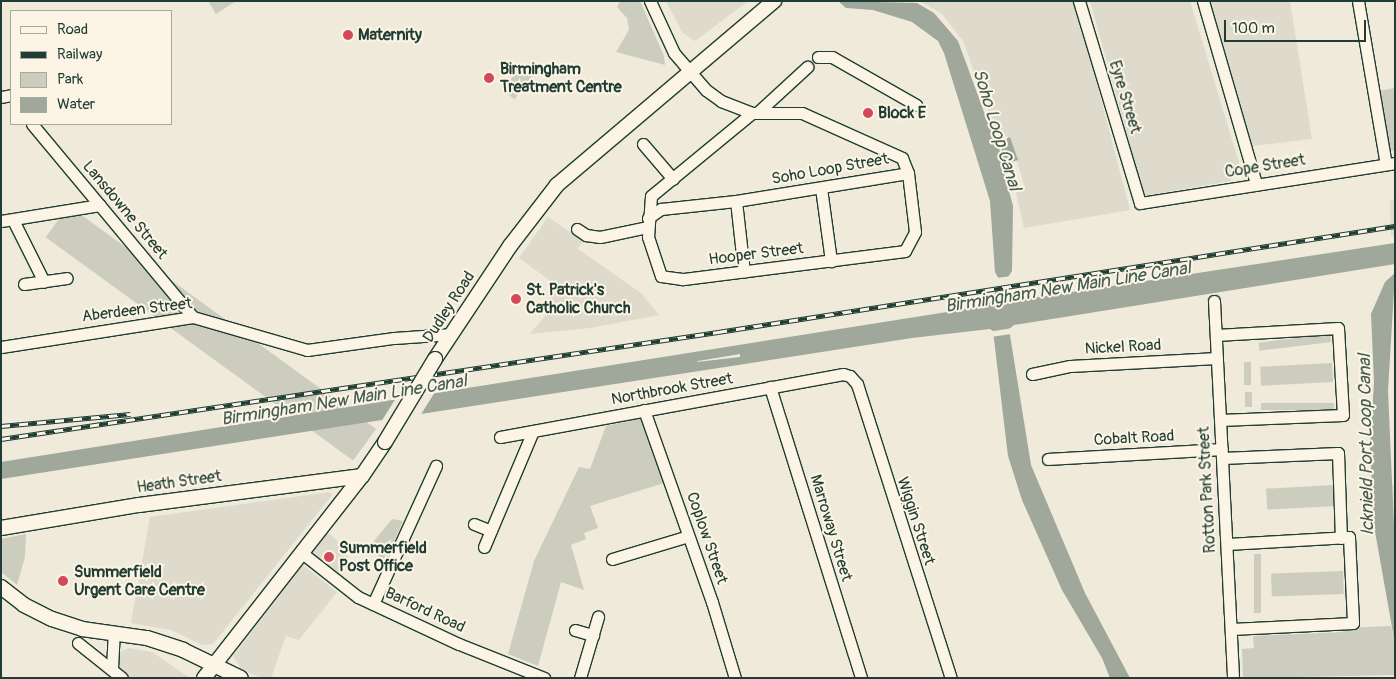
<!DOCTYPE html>
<style>
body{margin:0}
#map{position:relative;width:1396px;height:679px;overflow:hidden;background:#efeada;font-family:Pangolin,sans-serif}
div>[style]{position:absolute}
[style*='--x']{left:calc(var(--x)*1px);top:calc(var(--y)*1px);width:calc(var(--w)*1px);rotate:calc(var(--a)*1deg)}
.built>*{inset:0;background:#dedbcc}
.green>*{inset:0;background:#cccdbf;transform-origin:0 0}
.water>*{inset:0;background:#9fa89a}
.pier>*{inset:0;background:#efeada}
.roads{filter:drop-shadow(1px 0 #1f3d34) drop-shadow(-1px 0 #1f3d34) drop-shadow(0 1px #1f3d34) drop-shadow(0 -1px #1f3d34)}
.minor>*{height:11px;margin:-5.5px;padding:0 5.5px;transform-origin:5.5px;border-radius:5.5px;background:#fcf5e5}
.major>*{height:14px;margin:-7px;padding:0 7px;transform-origin:7px;border-radius:7px;background:#fcf5e5}
.rail>*{height:5px;margin-top:-2.5px;transform-origin:0;background:repeating-linear-gradient(90deg,#fcf5e5 0 9px,#1f3d34 0 18px);box-sizing:border-box;border-block:1px solid #1f3d34}
.bridges{filter:drop-shadow(1px 0 #1f3d34) drop-shadow(-1px 0 #1f3d34) drop-shadow(0 1px #1f3d34) drop-shadow(0 -1px #1f3d34)}
.major-bridge>*{height:14px;margin:-7px;padding:0 7px;transform-origin:7px;border-radius:7px;background:#fcf5e5}
.dots>*{width:14px;height:14px;translate:-50% -50%;box-sizing:border-box;border:2px solid #fcf5e5;border-radius:50%}
span{translate:-50% -50%;white-space:nowrap;text-align:center;line-height:1.15;-webkit-text-stroke:4px #fcf5e5;paint-order:stroke}
.poi-label{font-size:16px;color:#1f3d34;font-weight:700}
.left{translate:0 -50%;text-align:left}
.street-label{font-size:16px;color:#1f3d34}
.water-label{font-size:18px;color:#455d53;font-style:italic}
.frame{position:absolute;inset:0;border:2px solid #1f3d34;pointer-events:none}
.legend{position:absolute;left:10px;top:10px;width:162px;height:115px;box-sizing:border-box;background:#fcf5e5;border:1px solid #a4ab9e;margin:0;padding:6px 9px;list-style:none;font-size:15px;color:#1f3d34}
.legend li{display:flex;align-items:center;gap:10px;height:25px}
.legend b{width:25px;border:1px solid #a4ab9e}
.scale{position:absolute;left:1224px;top:20px;width:142px;height:22px;box-sizing:border-box;border:2px solid #1f3d34;border-top:0;padding-left:6px;font-size:15px;line-height:18px;white-space:nowrap;color:#1f3d34;-webkit-text-stroke:4px #fcf5e5;paint-order:stroke}
</style>
<div id="map">
<div class="built">
<div style="clip-path:polygon(666px 1px,748px 1px,695px 41px,682px 32px)"></div>
<div style="clip-path:polygon(920px 1px,1075px 1px,1130px 210px,1024px 228px,1016px 193px,1025px 188px,1010px 137px,998px 138px,963px 41px,942px 14px)"></div>
<div style="clip-path:polygon(1090px 1px,1190px 1px,1240px 166px,1230px 181px,1144px 196px)"></div>
<div style="clip-path:polygon(1208px 1px,1290px 1px,1312px 139px,1252px 146px)"></div>
<div style="clip-path:polygon(1395px 200px,1395px 235px,1391px 236px,1390px 201px)"></div>
<div style="clip-path:polygon(548px 217px,583px 241px,578px 249px,641px 293px,659px 315px,590px 328px,530px 334px,549px 311px,544px 307px,559px 287px,519px 258px)"></div>
<div style="clip-path:polygon(1392px 485px,1395px 485px,1395px 549px,1393px 538px)"></div>
<div style="clip-path:polygon(330px 492px,332px 495px,213px 644px,202px 645px,171px 630px,131px 623px,150px 517px)"></div>
<div style="clip-path:polygon(327px 532px,352px 552px,339px 574px,312px 554px)"></div>
<div style="clip-path:polygon(303px 565px,337px 592px,299px 640px,286px 636px,271px 678px,261px 678px,241px 669px,233px 656px)"></div>
<div style="clip-path:polygon(129px 648px,152px 652px,190px 678px,129px 678px,117px 668px,116px 658px,120px 652px)"></div>
</div>
<div class="green">
<div style="clip-path:polygon(208px 1px,236px 1px,216px 14px)"></div>
<div style="clip-path:polygon(620px 1px,640px 1px,664px 56px,665px 65px,616px 52px,629px 30px,627px 18px,617px 7px)"></div>
<div style="left:520px;top:67px;width:15px;height:29px;rotate:37deg"></div>
<div style="clip-path:polygon(1395px 88px,1395px 151px,1390px 150px,1378px 91px)"></div>
<div style="left:1330px;top:334px;width:8px;height:72px;rotate:83deg"></div>
<div style="left:1244px;top:362px;width:7px;height:23px"></div>
<div style="left:1332px;top:363px;width:19px;height:72px;rotate:87deg"></div>
<div style="left:1245px;top:392px;width:7px;height:15px"></div>
<div style="left:1334px;top:403px;width:7px;height:73px;rotate:90deg"></div>
<div style="clip-path:polygon(642px 418px,664px 483px,590px 506px,598px 528px,584px 533px,586px 539px,571px 545px,584px 590px,561px 582px,538px 666px,508px 654px,534px 561px,579px 467px,590px 469px,606px 426px)"></div>
<div style="left:376px;top:429px;width:39px;height:380px;rotate:126deg"></div>
<div style="left:1335px;top:485px;width:21px;height:69px;rotate:87deg"></div>
<div style="clip-path:polygon(392px 519px,403px 521px,386px 559px,379px 557px,370px 546px)"></div>
<div style="clip-path:polygon(26px 534px,25px 557px,17px 585px,1px 572px,1px 539px)"></div>
<div style="left:1254px;top:554px;width:7px;height:59px"></div>
<div style="left:1343px;top:571px;width:23px;height:72px;rotate:88deg"></div>
<div style="clip-path:polygon(1391px 626px,1395px 644px,1395px 675px,1243px 678px,1242px 649px,1254px 648px,1253px 636px,1343px 632px,1343px 628px)"></div>
</div>
<div class="water">
<div style="clip-path:polygon(evenodd,838px 1px,917px 3px,934px 13px,958px 41px,995px 142px,1010px 137px,1018px 160px,1002px 165px,1013px 206px,1012px 271px,1008px 277px,1009px 298px,1012px 301px,1395px 243px,1395px 264px,1014px 325px,1009px 329px,1031px 465px,1085px 593px,1130px 678px,1110px 678px,1102px 658px,1062px 590px,1022px 500px,1008px 456px,993px 331px,990px 329px,912px 338px,1px 479px,1px 462px,985px 306px,993px 299px,999px 279px,995px 272px,990px 201px,944px 53px,938px 41px,912px 22px,873px 10px,846px 8px,838px 1px,740px 354px,740px 357px,697px 362px,698px 361px,740px 354px)"></div>
<div style="clip-path:polygon(1395px 273px,1388px 391px,1395px 549px,1395px 644px,1374px 526px,1370px 447px,1374px 382px,1371px 314px,1385px 282px)"></div>
</div>
<div class="pier">
<div style="clip-path:polygon(995px 136px,999px 138px,1007px 174px)"></div>
<div style="clip-path:polygon(1012px 276px,1011px 287px,995px 289px,996px 278px)"></div>
<div style="clip-path:polygon(1013px 328px,1011px 334px,991px 337px,991px 333px,987px 332px)"></div>
<div style="clip-path:polygon(435px 392px,420px 416px,381px 422px,396px 398px)"></div>
</div>
<div class="roads">
<div class="minor">
<div style="--x:650;--y:1;--w:57;--a:65.2"></div>
<div style="--x:674;--y:53;--w:49;--a:49.1"></div>
<div style="--x:706;--y:90;--w:19;--a:36"></div>
<div style="--x:721;--y:101;--w:33;--a:21"></div>
<div style="--x:752;--y:113;--w:50;--a:0"></div>
<div style="--x:802;--y:113;--w:110;--a:24.2"></div>
<div style="--x:902;--y:158;--w:16;--a:68"></div>
<div style="--x:908;--y:173;--w:59;--a:83.2"></div>
<div style="--x:915;--y:232;--w:21;--a:118"></div>
<div style="--x:905;--y:251;--w:225;--a:172.8"></div>
<div style="--x:682;--y:279;--w:21;--a:-172"></div>
<div style="--x:661;--y:276;--w:41;--a:-108.4"></div>
<div style="--x:648;--y:237;--w:41;--a:-85.8"></div>
<div style="--x:651;--y:196;--w:131;--a:-39.4"></div>
<div style="--x:1079;--y:1;--w:211;--a:73.2"></div>
<div style="--x:1140;--y:203;--w:258;--a:-8.9"></div>
<div style="--x:1203;--y:1;--w:191;--a:73.8"></div>
<div style="--x:1358;--y:1;--w:165;--a:80.3"></div>
<div style="--x:818;--y:57;--w:14;--a:0"></div>
<div style="--x:832;--y:57;--w:97;--a:29.7"></div>
<div style="--x:1;--y:97;--w:10;--a:-11"></div>
<div style="--x:758;--y:112;--w:67;--a:-42.6"></div>
<div style="--x:32;--y:124;--w:251;--a:50.2"></div>
<div style="--x:643;--y:144;--w:46;--a:49.4"></div>
<div style="--x:821;--y:188;--w:74;--a:82.2"></div>
<div style="--x:736;--y:201;--w:71;--a:83.6"></div>
<div style="--x:648;--y:218;--w:16;--a:-35"></div>
<div style="--x:661;--y:209;--w:75;--a:-6.1"></div>
<div style="--x:736;--y:201;--w:174;--a:-9.2"></div>
<div style="--x:13;--y:220;--w:69;--a:63.4"></div>
<div style="--x:1;--y:221;--w:100;--a:-9.2"></div>
<div style="--x:577;--y:229;--w:11;--a:34"></div>
<div style="--x:586;--y:235;--w:14;--a:8"></div>
<div style="--x:600;--y:237;--w:48;--a:-12"></div>
<div style="--x:24;--y:284;--w:43;--a:-7.9"></div>
<div style="--x:1214;--y:301;--w:377;--a:87.1"></div>
<div style="--x:1216;--y:335;--w:122;--a:-3.3"></div>
<div style="--x:1338;--y:328;--w:87;--a:86.7"></div>
<div style="--x:1343;--y:415;--w:123;--a:177.7"></div>
<div style="--x:1;--y:347;--w:194;--a:-8.9"></div>
<div style="--x:193;--y:317;--w:119;--a:16.1"></div>
<div style="--x:307;--y:350;--w:88;--a:-7.9"></div>
<div style="--x:394;--y:338;--w:58;--a:-3.9"></div>
<div style="--x:1032;--y:374;--w:39;--a:-12"></div>
<div style="--x:1070;--y:366;--w:147;--a:-3.1"></div>
<div style="--x:770;--y:387;--w:305;--a:72.6"></div>
<div style="--x:644;--y:410;--w:204;--a:70.5"></div>
<div style="--x:712;--y:602;--w:79;--a:73.2"></div>
<div style="--x:500;--y:437;--w:349;--a:-10.4"></div>
<div style="--x:843;--y:374;--w:7;--a:16"></div>
<div style="--x:850;--y:376;--w:11;--a:49"></div>
<div style="--x:857;--y:384;--w:309;--a:72.3"></div>
<div style="--x:1222;--y:458;--w:116;--a:-2.5"></div>
<div style="--x:1338;--y:453;--w:85;--a:88"></div>
<div style="--x:1048;--y:459;--w:174;--a:-3.3"></div>
<div style="--x:474;--y:524;--w:18;--a:22"></div>
<div style="--x:1227;--y:544;--w:122;--a:-3.3"></div>
<div style="--x:1349;--y:537;--w:86;--a:87.3"></div>
<div style="--x:1353;--y:623;--w:122;--a:177.2"></div>
<div style="--x:484;--y:547;--w:126;--a:-67.1"></div>
<div style="--x:302;--y:553;--w:71;--a:38.2"></div>
<div style="--x:358;--y:597;--w:111;--a:25"></div>
<div style="--x:459;--y:644;--w:92;--a:21.8"></div>
<div style="--x:612;--y:559;--w:79;--a:-16.8"></div>
<div style="--x:373;--y:604;--w:152;--a:-65.5"></div>
<div style="--x:575;--y:630;--w:19;--a:16"></div>
<div style="--x:78;--y:643;--w:56;--a:38.5"></div>
<div style="--x:112;--y:668;--w:34;--a:-87"></div>
<div style="--x:580;--y:678;--w:64;--a:-73.6"></div>
</div>
<div class="major">
<div style="--x:435;--y:359;--w:136;--a:-56.4"></div>
<div style="--x:510;--y:246;--w:77;--a:-52.4"></div>
<div style="--x:557;--y:185;--w:285;--a:-40.3"></div>
<div style="--x:1;--y:528;--w:140;--a:-9.5"></div>
<div style="--x:139;--y:505;--w:225;--a:-7.4"></div>
<div style="--x:1;--y:587;--w:29;--a:38"></div>
<div style="--x:24;--y:605;--w:31;--a:27"></div>
<div style="--x:52;--y:619;--w:32;--a:18"></div>
<div style="--x:82;--y:629;--w:66;--a:7.9"></div>
<div style="--x:147;--y:638;--w:38;--a:18"></div>
<div style="--x:183;--y:650;--w:64;--a:25.8"></div>
<div style="--x:204;--y:678;--w:256;--a:-52"></div>
<div style="--x:362;--y:476;--w:41;--a:-55.9"></div>
</div>
</div>
<div class="rail">
<div style="--x:1;--y:426;--w:130;--a:-5.3"></div>
<div style="--x:1;--y:439;--w:725;--a:-8.49"></div>
<div style="--x:718;--y:332;--w:685;--a:-8.9"></div>
</div>
<div class="bridges">
<div class="major-bridge">
<div style="--x:385;--y:442;--w:97;--a:-58.9"></div>
</div>
</div>
<div class="dots">
<div style="left:348px;top:35px;background:#d1495b"></div>
<div style="left:489px;top:78px;background:#d1495b"></div>
<div style="left:868px;top:113px;background:#d1495b"></div>
<div style="left:516px;top:299px;background:#d1495b"></div>
<div style="left:329px;top:557px;background:#d1495b"></div>
<div style="left:63px;top:581px;background:#d1495b"></div>
</div>
<div class="poi-label">
<span class="left" style="left:358px;top:35px">Maternity</span>
<span class="left" style="left:500px;top:78px">Birmingham<br>Treatment Centre</span>
<span class="left" style="left:878px;top:113px">Block E</span>
<span class="left" style="left:526px;top:299px">St. Patrick's<br>Catholic Church</span>
<span class="left" style="left:339px;top:557px">Summerfield<br>Post Office</span>
<span class="left" style="left:74px;top:581px">Summerfield<br>Urgent Care Centre</span>
</div>
<div class="street-label">
<span style="left:1125px;top:97px;rotate:73deg">Eyre Street</span>
<span style="left:1265px;top:166px;rotate:-9deg">Cope Street</span>
<span style="left:830px;top:169px;rotate:-10deg">Soho Loop Street</span>
<span style="left:125px;top:210px;rotate:50deg">Lansdowne Street</span>
<span style="left:756px;top:254px;rotate:-7deg">Hooper Street</span>
<span style="left:449px;top:307px;rotate:-57deg">Dudley Road</span>
<span style="left:137px;top:310px;rotate:-7deg">Aberdeen Street</span>
<span style="left:1123px;top:347px;rotate:-3deg">Nickel Road</span>
<span style="left:672px;top:389px;rotate:-10deg">Northbrook Street</span>
<span style="left:1134px;top:438px;rotate:-3deg">Cobalt Road</span>
<span style="left:179px;top:482px;rotate:-8deg">Heath Street</span>
<span style="left:1207px;top:490px;rotate:-93deg">Rotton Park Street</span>
<span style="left:916px;top:521px;rotate:72deg">Wiggin Street</span>
<span style="left:831px;top:528px;rotate:73deg">Marroway Street</span>
<span style="left:707px;top:538px;rotate:71deg">Coplow Street</span>
<span style="left:425px;top:610px;rotate:25deg">Barford Road</span>
</div>
<div class="water-label">
<span style="left:996px;top:130px;rotate:73deg">Soho Loop Canal</span>
<span style="left:1068px;top:288px;rotate:-9deg">Birmingham New Main Line Canal</span>
<span style="left:344px;top:401px;rotate:-9deg">Birmingham New Main Line Canal</span>
<span style="left:1367px;top:445px;rotate:-91deg">Icknield Port Loop Canal</span>
</div>
<div class="frame"></div>
<ul class="legend">
<li><b style="height:6px;background:#fcf5e5"></b>Road</li>
<li><b style="height:6px;background:#1f3d34"></b>Railway</li>
<li><b style="height:14px;background:#cccdbf"></b>Park</li>
<li><b style="height:14px;background:#9fa89a"></b>Water</li>
</ul>
<div class="scale">100 m</div>
</div>
